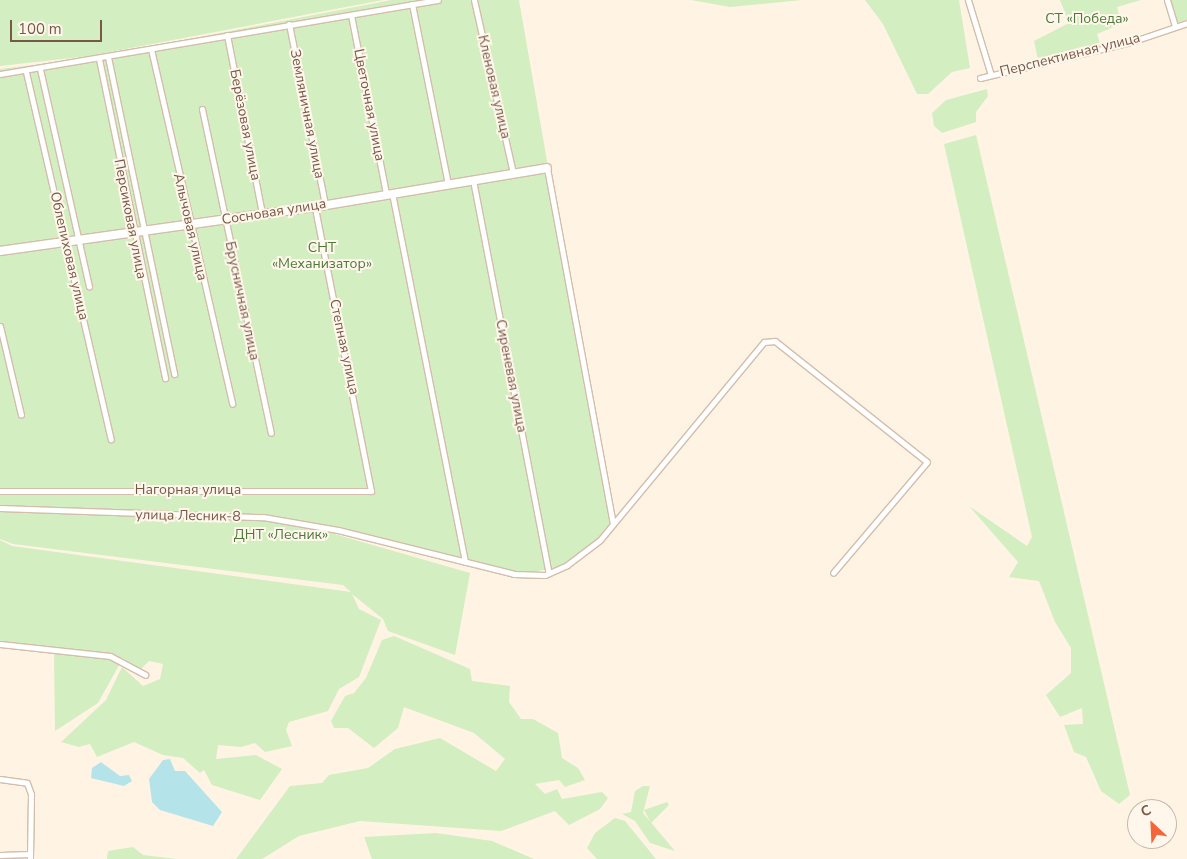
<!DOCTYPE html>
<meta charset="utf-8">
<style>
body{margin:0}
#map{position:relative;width:1187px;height:859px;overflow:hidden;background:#fff4e3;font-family:"Nunito Sans",sans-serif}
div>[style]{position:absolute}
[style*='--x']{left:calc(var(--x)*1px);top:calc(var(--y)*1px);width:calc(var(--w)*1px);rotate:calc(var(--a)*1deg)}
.green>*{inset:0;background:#d3eec0}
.water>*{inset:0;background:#b5e3ea}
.roads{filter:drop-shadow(1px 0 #d4bdab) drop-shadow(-1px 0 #d4bdab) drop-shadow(0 1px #d4bdab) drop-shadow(0 -1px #d4bdab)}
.street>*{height:5px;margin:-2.5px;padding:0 2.5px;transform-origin:2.5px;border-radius:2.5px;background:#fff}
.secondary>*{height:8px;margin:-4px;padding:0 4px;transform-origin:4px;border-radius:4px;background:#fff}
span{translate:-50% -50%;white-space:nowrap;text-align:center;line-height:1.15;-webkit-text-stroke:4px #fff7ec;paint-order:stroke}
.park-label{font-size:14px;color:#4d7a3a}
.street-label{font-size:14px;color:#7a5846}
.north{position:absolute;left:1127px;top:799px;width:50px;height:50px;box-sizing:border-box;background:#fff7ec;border:1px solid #cab7aa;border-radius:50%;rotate:335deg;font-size:14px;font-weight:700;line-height:20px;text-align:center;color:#7a5846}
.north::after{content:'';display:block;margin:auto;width:18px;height:22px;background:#f5653c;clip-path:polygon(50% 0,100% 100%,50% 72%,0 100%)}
.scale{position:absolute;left:10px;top:20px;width:92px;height:22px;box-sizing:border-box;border:2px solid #7a5846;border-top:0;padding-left:6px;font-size:15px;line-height:18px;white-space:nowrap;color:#7a5846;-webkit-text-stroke:4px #fff7ec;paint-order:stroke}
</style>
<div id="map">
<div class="green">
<div style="clip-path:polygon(0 0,383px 0,89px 56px,0 66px)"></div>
<div style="clip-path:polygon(391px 0,519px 0,610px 523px,594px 545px,560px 567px,521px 574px,324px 525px,324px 531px,470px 573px,455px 655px,388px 631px,383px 619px,352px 594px,359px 609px,381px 620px,359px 677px,339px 689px,328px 711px,289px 722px,286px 730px,292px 746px,265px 752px,255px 743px,241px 747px,218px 745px,216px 759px,256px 755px,282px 769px,260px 800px,212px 785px,204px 770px,200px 773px,183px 758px,163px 755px,134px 742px,97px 757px,90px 744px,79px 747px,61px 742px,106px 700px,122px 667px,143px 686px,160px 679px,163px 664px,149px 661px,139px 671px,123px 658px,98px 703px,55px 731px,54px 652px,0 643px,0 540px,12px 546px,351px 592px,343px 585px,13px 544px,0 539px,0 69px,91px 58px)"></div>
<div style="clip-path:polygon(691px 0,802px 0,730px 7px)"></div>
<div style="clip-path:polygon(865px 0,959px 0,970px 68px,952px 72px,928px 94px,917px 94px,883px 24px)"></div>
<div style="clip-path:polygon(1060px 0,1141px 0,1117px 7px,1121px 24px,1097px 34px,1101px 46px,1038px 60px,1034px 41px,1069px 23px)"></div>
<div style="clip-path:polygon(1169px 0,1187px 0,1187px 20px,1176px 23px)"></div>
<div style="clip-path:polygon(987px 89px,988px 96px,976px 112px,976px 122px,942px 133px,934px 126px,932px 113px,946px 100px)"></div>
<div style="clip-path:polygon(976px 135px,1130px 795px,1119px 804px,1101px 791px,1086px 757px,1074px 752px,1064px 725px,1083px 724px,1082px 708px,1060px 717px,1046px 695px,1071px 673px,1071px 648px,1055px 622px,1039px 581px,1009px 577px,1018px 562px,969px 506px,1027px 546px,1032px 537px,944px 144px)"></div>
<div style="clip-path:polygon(394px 636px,470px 669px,472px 681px,510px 686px,509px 702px,521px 719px,533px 719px,558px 733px,562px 758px,578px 768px,585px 780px,565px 787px,559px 780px,535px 784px,545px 794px,557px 789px,562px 799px,602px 792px,608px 798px,600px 809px,569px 825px,555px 811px,501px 831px,360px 821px,299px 836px,262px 859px,236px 859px,290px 786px,322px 783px,329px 775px,368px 768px,395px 749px,440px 738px,496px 771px,505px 759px,474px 733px,404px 707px,398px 728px,374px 748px,348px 728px,334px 728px,331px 721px,345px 696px,354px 693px,366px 678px,382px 640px)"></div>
<div style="clip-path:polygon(643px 786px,650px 786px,643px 813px,675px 851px,650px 843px,635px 821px,622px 814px,631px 812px,635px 791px)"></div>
<div style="clip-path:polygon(667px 802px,669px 805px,651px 823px,644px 810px)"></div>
<div style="clip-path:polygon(615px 818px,625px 821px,656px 859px,597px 859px,587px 848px,595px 833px)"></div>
<div style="clip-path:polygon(436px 833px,492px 841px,534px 859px,372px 859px,364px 837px)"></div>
<div style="clip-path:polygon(133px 847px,143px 855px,177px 859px,107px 859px,108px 851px)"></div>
</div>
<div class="water">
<div style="clip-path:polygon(170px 759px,175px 771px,185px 771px,222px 812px,213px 826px,160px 810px,152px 802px,149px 779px,163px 760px)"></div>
<div style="clip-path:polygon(101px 762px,120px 776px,129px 775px,132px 781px,124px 786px,91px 778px,92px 768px)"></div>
</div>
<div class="roads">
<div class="street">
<div style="--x:474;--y:0;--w:177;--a:77.3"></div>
<div style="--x:968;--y:0;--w:78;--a:73"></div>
<div style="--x:1167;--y:0;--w:27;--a:73"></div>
<div style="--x:412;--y:4;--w:184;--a:78.7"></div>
<div style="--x:351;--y:15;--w:182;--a:78.9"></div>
<div style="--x:289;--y:24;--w:184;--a:78.7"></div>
<div style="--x:227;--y:35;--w:182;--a:78.9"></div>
<div style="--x:151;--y:49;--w:364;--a:77.1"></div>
<div style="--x:108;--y:57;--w:324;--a:78.2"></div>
<div style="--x:99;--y:59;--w:326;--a:78.3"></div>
<div style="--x:40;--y:69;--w:223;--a:77.3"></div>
<div style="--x:26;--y:72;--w:377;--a:77"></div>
<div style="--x:0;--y:74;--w:444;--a:-9.6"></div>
<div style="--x:980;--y:78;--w:155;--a:-13.4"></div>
<div style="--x:1131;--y:42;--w:59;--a:-18.7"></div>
<div style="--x:202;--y:109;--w:331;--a:78"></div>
<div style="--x:547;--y:168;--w:362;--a:79.5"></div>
<div style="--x:473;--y:180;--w:400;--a:79.1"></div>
<div style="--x:392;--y:193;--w:376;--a:78.8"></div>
<div style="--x:0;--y:326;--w:91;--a:76.7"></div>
<div style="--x:0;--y:491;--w:371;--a:0"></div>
<div style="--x:371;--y:491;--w:289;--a:-101.2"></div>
<div style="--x:0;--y:508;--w:263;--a:2"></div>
<div style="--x:263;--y:517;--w:76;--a:9.8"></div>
<div style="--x:338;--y:530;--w:181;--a:14"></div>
<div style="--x:514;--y:574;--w:31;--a:2"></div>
<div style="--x:545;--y:575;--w:24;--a:-24"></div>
<div style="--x:567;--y:565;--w:41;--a:-37.1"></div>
<div style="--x:600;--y:540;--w:257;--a:-50.4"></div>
<div style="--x:764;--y:342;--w:11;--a:-5"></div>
<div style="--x:775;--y:341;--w:194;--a:38.5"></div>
<div style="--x:927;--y:462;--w:145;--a:130.3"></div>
<div style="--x:0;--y:644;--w:111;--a:6.2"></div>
<div style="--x:110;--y:656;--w:40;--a:28"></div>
<div style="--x:0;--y:779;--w:27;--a:8"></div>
<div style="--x:27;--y:783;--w:12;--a:70"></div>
<div style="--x:31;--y:794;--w:65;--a:90.9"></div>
<div style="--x:0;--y:855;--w:30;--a:-2"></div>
</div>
<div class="secondary">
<div style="--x:0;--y:251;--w:318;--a:-8"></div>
<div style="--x:315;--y:207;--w:235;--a:-9.5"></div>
</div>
</div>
<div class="park-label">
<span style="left:1087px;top:19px">СТ «Победа»</span>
<span style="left:322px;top:256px">СНТ<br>«Механизатор»</span>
<span style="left:281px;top:535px">ДНТ «Лесник»</span>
</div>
<div class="street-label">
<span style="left:1070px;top:55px;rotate:-14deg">Перспективная улица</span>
<span style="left:494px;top:87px;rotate:77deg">Кленовая улица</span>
<span style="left:369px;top:105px;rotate:79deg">Цветочная улица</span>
<span style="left:307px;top:114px;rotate:79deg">Земляничная улица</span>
<span style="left:245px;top:125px;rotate:79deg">Берёзовая улица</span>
<span style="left:274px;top:212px;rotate:-9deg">Сосновая улица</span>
<span style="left:130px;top:219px;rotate:79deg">Персиковая улица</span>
<span style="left:190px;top:227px;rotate:77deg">Алычовая улица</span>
<span style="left:69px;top:256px;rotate:77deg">Облепиховая улица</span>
<span style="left:242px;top:301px;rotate:78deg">Брусничная улица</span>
<span style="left:344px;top:347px;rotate:78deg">Степная улица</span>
<span style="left:511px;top:376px;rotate:79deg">Сиреневая улица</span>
<span style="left:188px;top:490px">Нагорная улица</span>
<span style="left:188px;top:516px;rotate:1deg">улица Лесник-8</span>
</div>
<div class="north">С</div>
<div class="scale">100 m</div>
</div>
